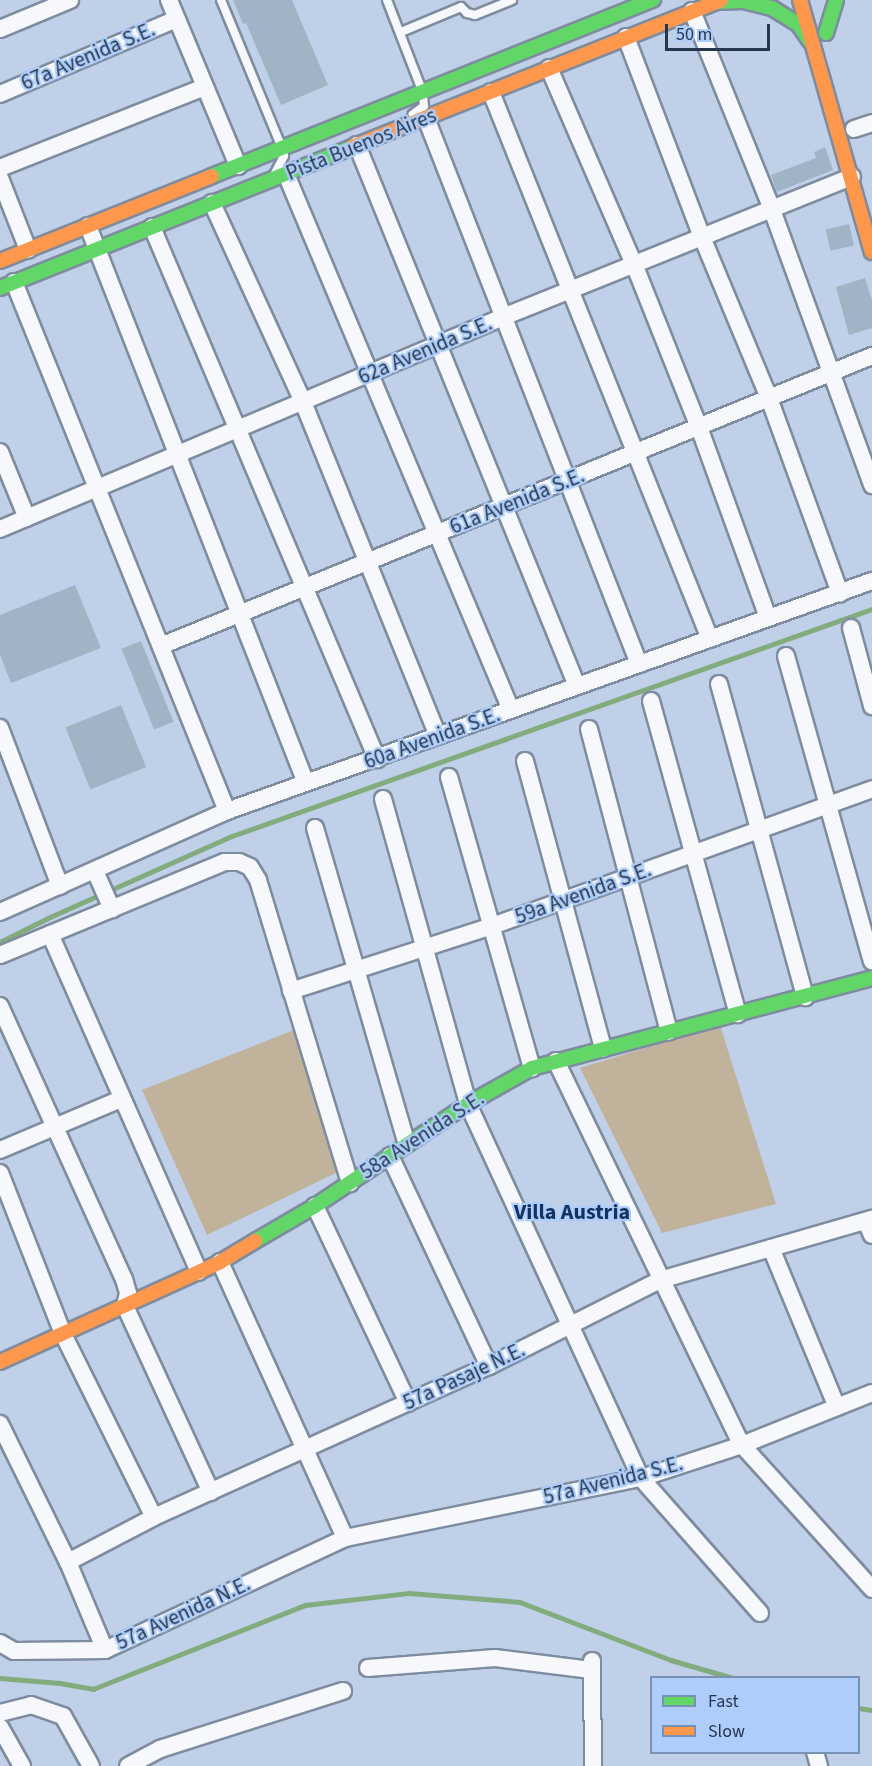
<!DOCTYPE html>
<style>
body{margin:0}
#map{position:relative;width:872px;height:1766px;overflow:hidden;background:#c0d0e8;font-family:"Source Sans 3",sans-serif}
div>[style]{position:absolute}
[style*='--x']{left:calc(var(--x)*1px);top:calc(var(--y)*1px);width:calc(var(--w)*1px);rotate:calc(var(--a)*1deg)}
.green>*{inset:0;background:#c1b29b}
.stream>*{height:4.5px;margin:-2.25px;padding:0 2.25px;transform-origin:2.25px;border-radius:2.25px;background:#82ac7d}
.building>*{inset:0;background:#a0b4c6;transform-origin:0 0}
.roads{filter:drop-shadow(2px 0 #7e8c9f) drop-shadow(-2px 0 #7e8c9f) drop-shadow(0 2px #7e8c9f) drop-shadow(0 -2px #7e8c9f)}
.lane>*{height:8px;margin:-4px;padding:0 4px;transform-origin:4px;border-radius:4px;background:#f6f8fc}
.street>*{height:16px;margin:-8px;padding:0 8px;transform-origin:8px;border-radius:8px;background:#f6f8fc}
.fast>*{height:14px;margin:-7px;padding:0 7px;transform-origin:7px;border-radius:7px;background:#63d668}
.slow>*{height:14px;margin:-7px;padding:0 7px;transform-origin:7px;border-radius:7px;background:#ff974d}
span{translate:-50% -50%;white-space:nowrap;text-align:center;line-height:1.15;-webkit-text-stroke:4.5px #aecdfa;paint-order:stroke}
.street-label{font-size:21px;color:#26364c}
.neighbourhood-label{font-size:22px;color:#133461;font-weight:700}
.legend{position:absolute;left:650px;top:1676px;width:210px;height:78px;box-sizing:border-box;background:#aecdfa;border:2px solid #7891b4;margin:0;padding:8px 10px;list-style:none;font-size:18px;color:#26364c}
.legend li{display:flex;align-items:center;gap:12px;height:30px}
.legend b{width:30px;border:2px solid #7891b4}
.scale{position:absolute;left:665px;top:24px;width:105px;height:27px;box-sizing:border-box;border:3px solid #26364c;border-top:0;padding-left:8px;font-size:18px;line-height:21px;white-space:nowrap;color:#26364c;-webkit-text-stroke:4px #aecdfa;paint-order:stroke}
</style>
<div id="map">
<div class="green">
<div style="clip-path:polygon(720px 1025px,776px 1204px,662px 1233px,580px 1068px)"></div>
<div style="clip-path:polygon(294px 1030px,340px 1171px,207px 1235px,142px 1090px)"></div>
</div>
<div class="stream">
<div style="--x:0;--y:942;--w:56;--a:-26.6"></div>
<div style="--x:50;--y:917;--w:199;--a:-24"></div>
<div style="--x:232;--y:836;--w:679;--a:-19.53"></div>
<div style="--x:0;--y:1678;--w:60;--a:4.8"></div>
<div style="--x:60;--y:1683;--w:34;--a:10"></div>
<div style="--x:93;--y:1689;--w:228;--a:-21.6"></div>
<div style="--x:305;--y:1605;--w:105;--a:-6.6"></div>
<div style="--x:409;--y:1593;--w:111;--a:4.6"></div>
<div style="--x:520;--y:1602;--w:162;--a:21"></div>
<div style="--x:671;--y:1660;--w:65;--a:16.2"></div>
<div style="--x:858;--y:1708;--w:14;--a:8"></div>
</div>
<div class="building">
<div style="clip-path:polygon(233px 0,292px 0,328px 85px,281px 105px,246px 23px,243px 24px)"></div>
<div style="clip-path:polygon(825px 147px,833px 170px,777px 192px,771px 175px,816px 158px,814px 152px)"></div>
<div style="left:849px;top:224px;width:22px;height:24px;rotate:77deg"></div>
<div style="clip-path:polygon(865px 278px,872px 300px,872px 328px,849px 335px,836px 287px)"></div>
<div style="clip-path:polygon(75px 585px,101px 648px,11px 683px,0 655px,0 615px)"></div>
<div style="left:141px;top:641px;width:87px;height:21px;rotate:68deg"></div>
<div style="left:121px;top:705px;width:67px;height:60px;rotate:68deg"></div>
</div>
<div class="roads">
<div class="lane">
<div style="--x:221;--y:0;--w:160;--a:67.6"></div>
<div style="--x:282;--y:148;--w:8;--a:76"></div>
<div style="--x:284;--y:156;--w:19;--a:118"></div>
<div style="--x:387;--y:0;--w:100;--a:68.8"></div>
<div style="--x:423;--y:93;--w:13;--a:86"></div>
<div style="--x:424;--y:106;--w:14;--a:144"></div>
<div style="--x:401;--y:32;--w:65;--a:-22.6"></div>
<div style="--x:461;--y:7;--w:8;--a:45"></div>
<div style="--x:467;--y:13;--w:8;--a:14"></div>
<div style="--x:475;--y:15;--w:40;--a:-22"></div>
</div>
<div class="street">
<div style="--x:169;--y:0;--w:180;--a:67.4"></div>
<div style="--x:692;--y:11;--w:211;--a:68"></div>
<div style="--x:771;--y:207;--w:296;--a:70"></div>
<div style="--x:0;--y:29;--w:76;--a:-22.5"></div>
<div style="--x:626;--y:37;--w:214;--a:69.2"></div>
<div style="--x:702;--y:237;--w:174;--a:67.4"></div>
<div style="--x:769;--y:398;--w:208;--a:70"></div>
<div style="--x:549;--y:68;--w:214;--a:66.6"></div>
<div style="--x:634;--y:264;--w:175;--a:68.3"></div>
<div style="--x:699;--y:427;--w:203;--a:70.1"></div>
<div style="--x:491;--y:92;--w:589;--a:68.18"></div>
<div style="--x:0;--y:94;--w:192;--a:-23"></div>
<div style="--x:426;--y:118;--w:586;--a:68.69"></div>
<div style="--x:854;--y:129;--w:19;--a:-18"></div>
<div style="--x:357;--y:145;--w:584;--a:67.87"></div>
<div style="--x:0;--y:168;--w:220;--a:-21.6"></div>
<div style="--x:286;--y:174;--w:581;--a:67.23"></div>
<div style="--x:0;--y:178;--w:77;--a:68.7"></div>
<div style="--x:212;--y:203;--w:219;--a:65.4"></div>
<div style="--x:303;--y:402;--w:360;--a:68"></div>
<div style="--x:88;--y:226;--w:598;--a:68.63"></div>
<div style="--x:152;--y:227;--w:578;--a:67.07"></div>
<div style="--x:14;--y:282;--w:570;--a:68.07"></div>
<div style="--x:0;--y:452;--w:71;--a:67.8"></div>
<div style="--x:0;--y:529;--w:546;--a:-22.85"></div>
<div style="--x:503;--y:317;--w:376;--a:-21.9"></div>
<div style="--x:851;--y:628;--w:81;--a:74.9"></div>
<div style="--x:163;--y:645;--w:766;--a:-22.18"></div>
<div style="--x:786;--y:656;--w:317;--a:74.3"></div>
<div style="--x:719;--y:684;--w:325;--a:74.6"></div>
<div style="--x:651;--y:701;--w:325;--a:74.5"></div>
<div style="--x:0;--y:728;--w:169;--a:69.2"></div>
<div style="--x:589;--y:729;--w:313;--a:75.2"></div>
<div style="--x:525;--y:761;--w:298;--a:74.8"></div>
<div style="--x:449;--y:777;--w:303;--a:74.1"></div>
<div style="--x:383;--y:799;--w:317;--a:74.4"></div>
<div style="--x:468;--y:1104;--w:412;--a:65.2"></div>
<div style="--x:641;--y:1478;--w:180;--a:48.6"></div>
<div style="--x:315;--y:828;--w:329;--a:73.8"></div>
<div style="--x:95;--y:871;--w:42;--a:65.9"></div>
<div style="--x:0;--y:912;--w:248;--a:-24"></div>
<div style="--x:227;--y:811;--w:685;--a:-19.63"></div>
<div style="--x:50;--y:934;--w:369;--a:66.2"></div>
<div style="--x:0;--y:955;--w:243;--a:-22.5"></div>
<div style="--x:225;--y:862;--w:14;--a:0"></div>
<div style="--x:239;--y:862;--w:12;--a:24"></div>
<div style="--x:250;--y:867;--w:15;--a:58"></div>
<div style="--x:258;--y:880;--w:317;--a:73.1"></div>
<div style="--x:291;--y:991;--w:211;--a:-17.9"></div>
<div style="--x:492;--y:926;--w:404;--a:-19.8"></div>
<div style="--x:0;--y:1006;--w:300;--a:65.6"></div>
<div style="--x:124;--y:1279;--w:15;--a:74"></div>
<div style="--x:128;--y:1293;--w:13;--a:103"></div>
<div style="--x:125;--y:1306;--w:205;--a:65.2"></div>
<div style="--x:556;--y:1061;--w:427;--a:64.2"></div>
<div style="--x:742;--y:1445;--w:194;--a:47.9"></div>
<div style="--x:0;--y:1150;--w:131;--a:-22.9"></div>
<div style="--x:390;--y:1156;--w:232;--a:64.8"></div>
<div style="--x:0;--y:1173;--w:173;--a:68.6"></div>
<div style="--x:63;--y:1334;--w:204;--a:63.6"></div>
<div style="--x:315;--y:1206;--w:218;--a:64.7"></div>
<div style="--x:866;--y:1221;--w:15;--a:67"></div>
<div style="--x:771;--y:1248;--w:172;--a:67.5"></div>
<div style="--x:220;--y:1262;--w:303;--a:65.6"></div>
<div style="--x:0;--y:1424;--w:154;--a:63.8"></div>
<div style="--x:68;--y:1562;--w:95;--a:67.2"></div>
<div style="--x:68;--y:1562;--w:97;--a:-27.6"></div>
<div style="--x:154;--y:1517;--w:367;--a:-24.3"></div>
<div style="--x:489;--y:1366;--w:191;--a:-26.7"></div>
<div style="--x:660;--y:1280;--w:221;--a:-16.1"></div>
<div style="--x:0;--y:1643;--w:16;--a:30"></div>
<div style="--x:14;--y:1651;--w:91;--a:-0.6"></div>
<div style="--x:105;--y:1650;--w:265;--a:-25"></div>
<div style="--x:345;--y:1538;--w:302;--a:-11.5"></div>
<div style="--x:641;--y:1478;--w:106;--a:-18.1"></div>
<div style="--x:742;--y:1445;--w:140;--a:-21.8"></div>
<div style="--x:592;--y:1661;--w:105;--a:89.5"></div>
<div style="--x:368;--y:1668;--w:127;--a:-4.5"></div>
<div style="--x:495;--y:1658;--w:97;--a:7.1"></div>
<div style="--x:0;--y:1713;--w:32;--a:-14"></div>
<div style="--x:31;--y:1705;--w:34;--a:19"></div>
<div style="--x:63;--y:1716;--w:57;--a:60.8"></div>
<div style="--x:0;--y:1727;--w:45;--a:60.6"></div>
<div style="--x:815;--y:1752;--w:15;--a:74"></div>
<div style="--x:128;--y:1766;--w:36;--a:-28"></div>
<div style="--x:160;--y:1749;--w:192;--a:-17.6"></div>
</div>
<div class="fast">
<div style="--x:715;--y:2;--w:28;--a:-2"></div>
<div style="--x:743;--y:1;--w:30;--a:14"></div>
<div style="--x:772;--y:8;--w:31;--a:32"></div>
<div style="--x:798;--y:24;--w:21;--a:55"></div>
<div style="--x:826;--y:33;--w:34;--a:-73"></div>
<div style="--x:212;--y:176;--w:475;--a:-21.8"></div>
<div style="--x:0;--y:288;--w:379;--a:-21.8"></div>
<div style="--x:255;--y:1241;--w:69;--a:-30.3"></div>
<div style="--x:315;--y:1206;--w:184;--a:-33.7"></div>
<div style="--x:468;--y:1104;--w:73;--a:-29.4"></div>
<div style="--x:532;--y:1068;--w:352;--a:-14.8"></div>
</div>
<div class="slow">
<div style="--x:800;--y:0;--w:262;--a:74.1"></div>
<div style="--x:352;--y:147;--w:397;--a:-21.7"></div>
<div style="--x:0;--y:261;--w:228;--a:-21.8"></div>
<div style="--x:0;--y:1362;--w:242;--a:-24.4"></div>
<div style="--x:220;--y:1262;--w:41;--a:-31"></div>
</div>
</div>
<div class="street-label">
<span style="left:88px;top:56px;rotate:-23deg">67a Avenida S.E.</span>
<span style="left:361px;top:144px;rotate:-22deg">Pista Buenos Aires</span>
<span style="left:425px;top:350px;rotate:-23deg">62a Avenida S.E.</span>
<span style="left:517px;top:501px;rotate:-22deg">61a Avenida S.E.</span>
<span style="left:432px;top:738px;rotate:-20deg">60a Avenida S.E.</span>
<span style="left:583px;top:893px;rotate:-20deg">59a Avenida S.E.</span>
<span style="left:422px;top:1135px;rotate:-33deg">58a Avenida S.E.</span>
<span style="left:464px;top:1376px;rotate:-25deg">57a Pasaje N.E.</span>
<span style="left:613px;top:1480px;rotate:-14deg">57a Avenida S.E.</span>
<span style="left:183px;top:1613px;rotate:-25deg">57a Avenida N.E.</span>
</div>
<div class="neighbourhood-label">
<span style="left:572px;top:1213px">Villa Austria</span>
</div>
<ul class="legend">
<li><b style="height:8px;background:#63d668"></b>Fast</li>
<li><b style="height:8px;background:#ff974d"></b>Slow</li>
</ul>
<div class="scale">50 m</div>
</div>
